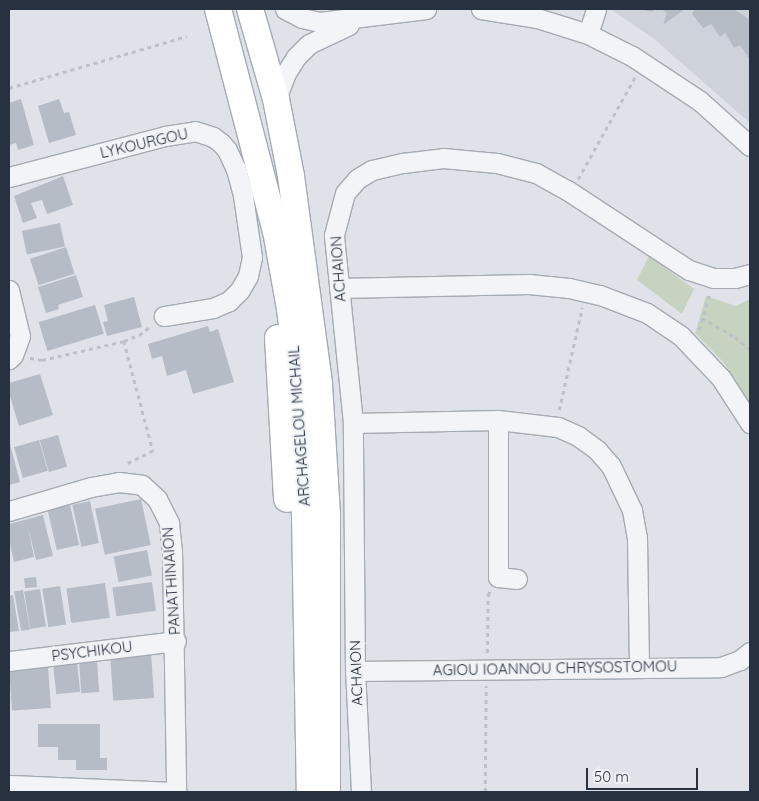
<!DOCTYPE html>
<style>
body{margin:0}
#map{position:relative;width:759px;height:801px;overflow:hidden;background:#dfe3e9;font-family:Quicksand,sans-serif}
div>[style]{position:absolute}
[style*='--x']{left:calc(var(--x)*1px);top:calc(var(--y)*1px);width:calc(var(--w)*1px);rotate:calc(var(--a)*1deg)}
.built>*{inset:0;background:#cdd2db}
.green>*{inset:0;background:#c5d3c0}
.building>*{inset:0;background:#b6bcc6;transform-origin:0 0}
.path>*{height:2.5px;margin-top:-1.25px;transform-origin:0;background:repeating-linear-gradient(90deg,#bdc1c7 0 4px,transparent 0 8px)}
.roads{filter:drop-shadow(1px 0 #a4aab3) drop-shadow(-1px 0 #a4aab3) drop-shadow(0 1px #a4aab3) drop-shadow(0 -1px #a4aab3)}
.minor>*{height:19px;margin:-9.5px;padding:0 9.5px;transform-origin:9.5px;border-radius:9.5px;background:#f2f4f7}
.highway>*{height:26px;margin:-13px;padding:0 13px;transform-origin:13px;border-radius:13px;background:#fff}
span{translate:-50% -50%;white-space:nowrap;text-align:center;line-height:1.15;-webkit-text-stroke:4px #eff2f6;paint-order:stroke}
.street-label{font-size:15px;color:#283140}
.frame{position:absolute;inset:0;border:10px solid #283140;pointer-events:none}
.scale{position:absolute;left:586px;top:768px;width:112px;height:22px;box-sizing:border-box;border:2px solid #283140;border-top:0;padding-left:6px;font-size:15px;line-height:18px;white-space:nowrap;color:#283140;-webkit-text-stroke:4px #eff2f6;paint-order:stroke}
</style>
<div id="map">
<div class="built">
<div style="clip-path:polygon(610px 9px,750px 9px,750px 123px,653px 38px)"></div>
</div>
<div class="green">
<div style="clip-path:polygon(649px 256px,694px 289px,682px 314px,637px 280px)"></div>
<div style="clip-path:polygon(706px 296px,736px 306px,750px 299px,750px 405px,725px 364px,695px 333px)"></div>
</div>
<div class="building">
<div style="clip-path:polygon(641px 9px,655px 9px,652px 12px)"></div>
<div style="clip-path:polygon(661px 9px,685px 9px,663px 25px,667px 13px)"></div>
<div style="clip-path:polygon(695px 9px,734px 9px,750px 20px,750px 60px,740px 45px,734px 48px,725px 33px,720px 37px,711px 24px,703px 28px,692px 14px)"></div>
<div style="clip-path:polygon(21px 99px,34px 145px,18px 150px,16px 143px,9px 145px,9px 103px)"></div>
<div style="clip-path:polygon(59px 99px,64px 113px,69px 112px,76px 135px,49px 143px,38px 106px)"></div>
<div style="clip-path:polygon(63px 176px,73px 205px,47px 214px,42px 200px,31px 203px,37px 218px,23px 223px,14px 196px)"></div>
<div style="left:60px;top:223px;width:24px;height:39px;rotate:78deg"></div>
<div style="left:66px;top:247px;width:28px;height:38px;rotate:72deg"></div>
<div style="clip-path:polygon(76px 275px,83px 297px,58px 305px,59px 309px,46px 313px,38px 287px)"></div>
<div style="clip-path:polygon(134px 297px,142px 327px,107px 336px,103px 322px,108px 321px,104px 305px)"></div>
<div style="left:95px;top:305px;width:30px;height:59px;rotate:73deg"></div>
<div style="clip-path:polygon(208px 326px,210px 332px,218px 329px,234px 382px,193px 394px,186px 370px,167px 376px,162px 356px,152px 359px,148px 344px)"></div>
<div style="clip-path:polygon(40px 374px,53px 415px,19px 426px,9px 393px,9px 383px)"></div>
<div style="left:58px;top:435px;width:33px;height:19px;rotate:74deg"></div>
<div style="clip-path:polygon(9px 440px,20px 482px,9px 485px)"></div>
<div style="left:39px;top:440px;width:32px;height:26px;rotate:74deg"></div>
<div style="left:141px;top:499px;width:47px;height:47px;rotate:78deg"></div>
<div style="left:90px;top:501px;width:43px;height:18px;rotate:78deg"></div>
<div style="left:70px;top:505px;width:41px;height:23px;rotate:77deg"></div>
<div style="clip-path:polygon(43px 515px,53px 556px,36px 560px,28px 527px,34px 557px,14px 562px,9px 540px,9px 524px)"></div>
<div style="left:147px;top:550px;width:26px;height:34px;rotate:79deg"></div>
<div style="left:36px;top:577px;width:10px;height:12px;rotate:84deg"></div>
<div style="left:152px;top:582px;width:29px;height:40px;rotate:82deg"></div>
<div style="left:105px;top:583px;width:35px;height:39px;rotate:82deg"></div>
<div style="left:60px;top:586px;width:39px;height:18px;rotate:81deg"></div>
<div style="left:40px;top:589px;width:38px;height:16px;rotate:81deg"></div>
<div style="left:23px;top:590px;width:40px;height:9px;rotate:80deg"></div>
<div style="clip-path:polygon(13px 595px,19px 631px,9px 632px,9px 596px)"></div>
<div style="left:151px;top:653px;width:45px;height:41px;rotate:86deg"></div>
<div style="left:97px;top:660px;width:32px;height:18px;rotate:86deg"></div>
<div style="left:77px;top:662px;width:30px;height:24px;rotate:84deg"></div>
<div style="left:48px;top:666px;width:42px;height:39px;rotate:86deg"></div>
<div style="clip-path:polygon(38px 724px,100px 724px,100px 758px,107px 758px,107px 770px,76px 770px,76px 760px,58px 760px,58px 747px,38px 747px)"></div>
</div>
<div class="path">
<div style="--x:9;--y:88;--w:185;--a:-16.3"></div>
<div style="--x:578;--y:179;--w:117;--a:-60.8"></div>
<div style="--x:702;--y:318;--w:38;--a:30"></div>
<div style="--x:735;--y:337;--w:19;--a:39"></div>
<div style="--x:699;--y:330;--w:37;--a:-74"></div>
<div style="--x:124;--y:341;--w:114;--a:75.2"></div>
<div style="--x:153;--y:451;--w:32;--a:154"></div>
<div style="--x:30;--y:358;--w:12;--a:9"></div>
<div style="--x:42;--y:360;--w:84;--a:-13"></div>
<div style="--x:124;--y:341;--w:16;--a:-22"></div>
<div style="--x:139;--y:335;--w:16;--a:-38"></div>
<div style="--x:559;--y:410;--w:105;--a:-77.3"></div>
<div style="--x:487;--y:653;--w:58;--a:-89"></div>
<div style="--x:488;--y:595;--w:4;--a:-63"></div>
<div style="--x:485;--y:792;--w:106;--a:-89.5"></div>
</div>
<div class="roads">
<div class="minor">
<div style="--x:285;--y:9;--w:19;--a:28"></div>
<div style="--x:302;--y:18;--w:18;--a:13"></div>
<div style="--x:320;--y:22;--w:107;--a:-7"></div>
<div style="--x:481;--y:9;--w:57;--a:9.1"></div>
<div style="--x:537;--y:18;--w:53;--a:17.4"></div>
<div style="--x:588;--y:34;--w:49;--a:26.6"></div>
<div style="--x:632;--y:56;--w:82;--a:33.5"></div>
<div style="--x:700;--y:101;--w:67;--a:42"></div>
<div style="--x:588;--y:34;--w:26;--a:-72"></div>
<div style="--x:276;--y:99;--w:28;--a:-69"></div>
<div style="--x:286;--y:73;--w:19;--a:-58"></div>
<div style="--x:296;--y:57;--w:18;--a:-45"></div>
<div style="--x:309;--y:44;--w:44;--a:-25.4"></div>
<div style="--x:9;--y:177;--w:161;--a:-14.7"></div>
<div style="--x:165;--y:136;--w:30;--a:-9"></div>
<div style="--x:195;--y:131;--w:19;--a:18"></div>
<div style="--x:213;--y:137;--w:10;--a:37"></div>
<div style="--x:221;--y:143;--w:9;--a:49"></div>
<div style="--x:227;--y:150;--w:21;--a:65"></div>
<div style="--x:236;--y:169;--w:28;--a:75"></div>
<div style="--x:243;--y:196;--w:62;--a:81.6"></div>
<div style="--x:252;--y:257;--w:19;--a:102"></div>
<div style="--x:248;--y:276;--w:16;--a:120"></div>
<div style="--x:240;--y:290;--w:16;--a:135"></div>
<div style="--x:229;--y:301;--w:17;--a:156"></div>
<div style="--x:213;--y:308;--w:50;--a:170.7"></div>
<div style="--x:339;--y:288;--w:190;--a:-1.2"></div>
<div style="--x:529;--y:284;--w:40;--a:5.7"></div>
<div style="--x:569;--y:288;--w:32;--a:13"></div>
<div style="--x:600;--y:295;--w:50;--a:21"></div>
<div style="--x:647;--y:313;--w:41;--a:34.1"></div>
<div style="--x:681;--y:336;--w:58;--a:46.4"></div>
<div style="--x:721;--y:378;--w:54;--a:57.2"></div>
<div style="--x:9;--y:290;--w:47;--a:76.6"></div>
<div style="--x:20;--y:336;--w:20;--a:110"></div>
<div style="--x:13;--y:355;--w:6;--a:135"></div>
<div style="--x:498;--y:420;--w:157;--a:90"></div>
<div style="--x:498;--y:577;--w:19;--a:6"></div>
<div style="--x:353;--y:423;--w:145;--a:-1.2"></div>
<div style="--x:498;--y:420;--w:60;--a:6.7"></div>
<div style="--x:558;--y:427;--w:22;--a:24"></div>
<div style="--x:578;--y:436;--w:24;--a:36"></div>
<div style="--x:597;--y:450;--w:21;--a:49"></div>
<div style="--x:611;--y:466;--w:49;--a:64.5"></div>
<div style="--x:632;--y:510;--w:28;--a:80"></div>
<div style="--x:637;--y:538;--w:128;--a:89.1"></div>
<div style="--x:9;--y:511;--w:85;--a:-16.3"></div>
<div style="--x:91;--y:487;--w:28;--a:-10"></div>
<div style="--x:119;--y:482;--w:23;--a:7"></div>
<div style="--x:142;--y:485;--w:21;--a:43"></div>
<div style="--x:157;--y:499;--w:27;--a:63"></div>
<div style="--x:169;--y:523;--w:28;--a:84"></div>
<div style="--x:172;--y:551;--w:241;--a:89"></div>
<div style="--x:9;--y:661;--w:168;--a:-6.8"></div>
<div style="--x:355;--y:671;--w:366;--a:-0.6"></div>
<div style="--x:721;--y:667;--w:20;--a:-20"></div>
<div style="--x:740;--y:660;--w:13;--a:-39"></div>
<div style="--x:9;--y:785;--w:167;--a:2.4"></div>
<div style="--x:361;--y:792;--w:121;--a:-92.8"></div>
<div style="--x:355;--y:671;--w:248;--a:-90.5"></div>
<div style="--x:353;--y:423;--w:189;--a:-95.8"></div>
<div style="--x:334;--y:235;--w:43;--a:-75.3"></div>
<div style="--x:345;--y:193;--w:18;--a:-49"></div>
<div style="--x:357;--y:179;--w:17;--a:-31"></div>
<div style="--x:372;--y:170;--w:32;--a:-13"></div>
<div style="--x:403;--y:163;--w:40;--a:-7.1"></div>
<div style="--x:443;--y:158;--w:54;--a:5.3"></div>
<div style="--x:497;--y:163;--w:40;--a:14.4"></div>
<div style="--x:536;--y:173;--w:35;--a:29"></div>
<div style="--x:567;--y:190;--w:146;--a:33.3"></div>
<div style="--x:689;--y:270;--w:25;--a:18"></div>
<div style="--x:713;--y:278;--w:22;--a:0"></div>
<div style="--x:735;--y:278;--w:16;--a:-15"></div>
</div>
<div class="highway">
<div style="--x:218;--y:9;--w:229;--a:75.4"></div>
<div style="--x:276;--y:231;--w:79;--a:79.8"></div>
<div style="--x:290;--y:309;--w:79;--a:82.7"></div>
<div style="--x:300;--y:387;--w:128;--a:87.8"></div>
<div style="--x:305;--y:515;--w:277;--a:89"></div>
<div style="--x:250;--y:9;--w:94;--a:73.9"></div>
<div style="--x:276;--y:99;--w:78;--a:79"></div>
<div style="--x:291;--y:176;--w:210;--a:82.3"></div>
<div style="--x:319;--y:384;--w:130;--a:86.5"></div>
<div style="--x:327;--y:514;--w:275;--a:90"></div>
<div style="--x:278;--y:338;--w:161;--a:86.8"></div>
</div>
</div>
<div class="street-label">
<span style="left:144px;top:143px;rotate:-13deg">LYKOURGOU</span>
<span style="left:338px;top:269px;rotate:-94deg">ACHAION</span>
<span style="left:299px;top:426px;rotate:-94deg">ARCHAGELOU MICHAIL</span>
<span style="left:171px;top:581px;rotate:-94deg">PANATHINAION</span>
<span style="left:92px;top:651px;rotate:-7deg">PSYCHIKOU</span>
<span style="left:555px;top:668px;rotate:-1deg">AGIOU IOANNOU CHRYSOSTOMOU</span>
<span style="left:356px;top:673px;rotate:-92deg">ACHAION</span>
</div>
<div class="frame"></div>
<div class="scale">50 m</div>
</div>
